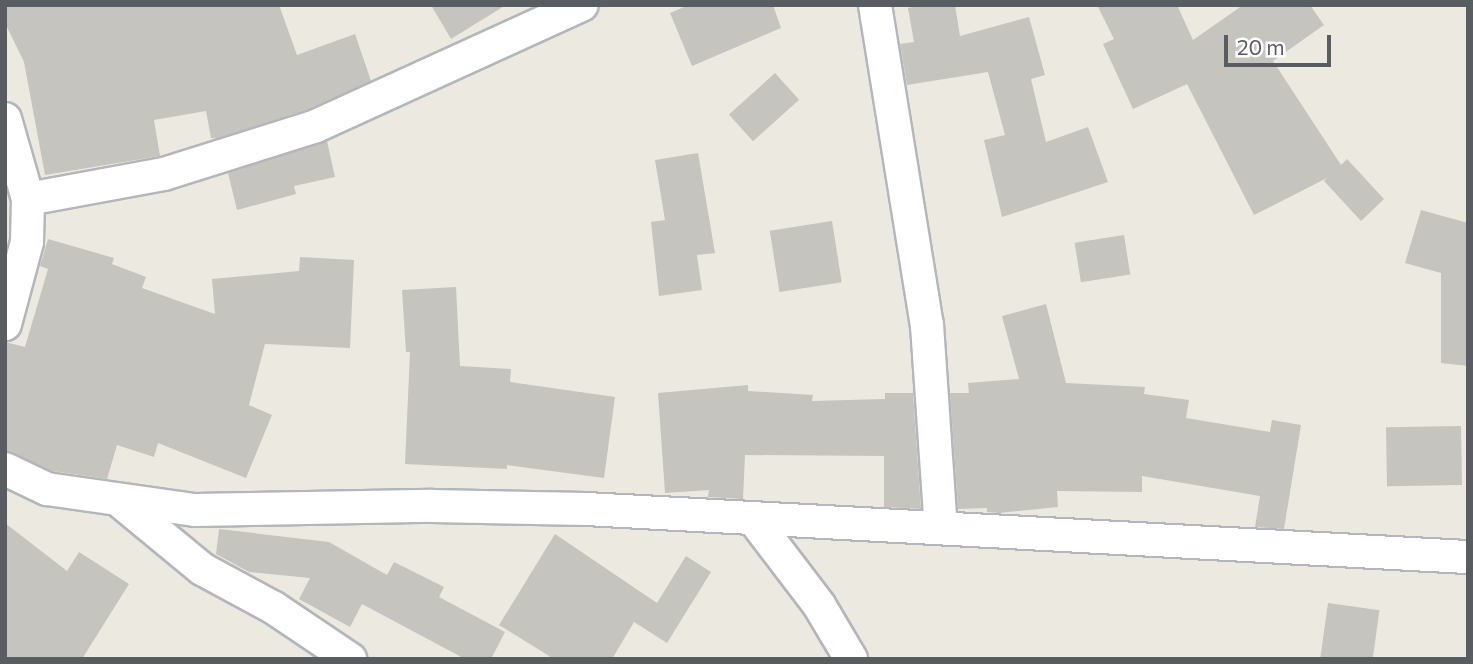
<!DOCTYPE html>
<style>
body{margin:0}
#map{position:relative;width:1473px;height:664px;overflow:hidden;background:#ebe9e0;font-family:Commissioner,sans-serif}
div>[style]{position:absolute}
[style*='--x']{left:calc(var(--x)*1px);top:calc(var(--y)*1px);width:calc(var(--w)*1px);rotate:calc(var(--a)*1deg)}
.building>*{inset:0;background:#c6c4be;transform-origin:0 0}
.roads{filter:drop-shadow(2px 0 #b3b6ba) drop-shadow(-2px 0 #b3b6ba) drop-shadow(0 2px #b3b6ba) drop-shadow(0 -2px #b3b6ba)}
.street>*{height:32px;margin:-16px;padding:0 16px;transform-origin:16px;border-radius:16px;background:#fff}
span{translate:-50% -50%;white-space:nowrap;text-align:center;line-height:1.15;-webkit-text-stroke:6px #fff;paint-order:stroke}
.frame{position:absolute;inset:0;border:7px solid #595c60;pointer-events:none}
.scale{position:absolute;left:1224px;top:35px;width:107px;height:32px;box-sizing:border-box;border:4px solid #595c60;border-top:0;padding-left:9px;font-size:21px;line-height:24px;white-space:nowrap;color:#595c60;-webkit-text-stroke:5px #fff;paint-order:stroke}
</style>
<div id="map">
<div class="building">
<div style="clip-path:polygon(5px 5px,279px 5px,297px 55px,355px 34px,371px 81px,309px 109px,218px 138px,211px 138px,206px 111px,154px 120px,160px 156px,45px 175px,24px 62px,5px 23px)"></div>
<div style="clip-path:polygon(431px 5px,506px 5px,451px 39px)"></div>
<div style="clip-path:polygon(689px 5px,773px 5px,781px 28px,692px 66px,670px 13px)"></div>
<div style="clip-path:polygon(925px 5px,955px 5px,960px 36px,1029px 17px,1045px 75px,1031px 79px,1046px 142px,1088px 127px,1108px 182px,1002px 217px,984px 140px,1005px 135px,988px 72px,907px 85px,900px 44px,914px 42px,908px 8px)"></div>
<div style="clip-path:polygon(1097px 5px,1177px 5px,1193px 40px,1243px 5px,1310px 5px,1324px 25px,1273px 61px,1341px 165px,1347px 159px,1384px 199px,1361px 221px,1324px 181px,1327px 178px,1254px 215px,1187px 84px,1133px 109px,1103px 44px,1114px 39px)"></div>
<div style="left:775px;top:73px;width:36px;height:62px;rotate:48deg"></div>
<div style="clip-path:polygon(327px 141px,335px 177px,294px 186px,296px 194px,237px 210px,228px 173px)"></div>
<div style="clip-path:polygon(698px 153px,715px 253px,697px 255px,702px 290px,659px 296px,651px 222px,665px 220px,655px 160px)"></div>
<div style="clip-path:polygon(1421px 210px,1468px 223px,1468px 366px,1441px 363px,1441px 273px,1405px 263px)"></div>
<div style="left:832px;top:221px;width:62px;height:63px;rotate:81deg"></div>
<div style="left:1124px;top:235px;width:40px;height:50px;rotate:81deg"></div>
<div style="clip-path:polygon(48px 239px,114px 258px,112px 264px,146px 277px,142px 288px,215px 314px,212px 279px,299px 271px,300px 257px,354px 260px,350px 348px,265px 344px,249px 405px,272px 415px,246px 478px,158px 443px,154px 457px,117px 445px,107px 479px,52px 471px,5px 451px,5px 342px,25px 347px,48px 269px,40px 266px)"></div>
<div style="clip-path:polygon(456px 287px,460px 366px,511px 369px,510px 382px,615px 397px,604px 478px,507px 465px,507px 469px,405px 464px,410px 352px,406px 352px,402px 290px)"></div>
<div style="clip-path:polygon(1046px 304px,1066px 383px,1145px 387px,1144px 394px,1189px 400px,1186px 418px,1270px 432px,1272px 420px,1301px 425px,1284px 529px,1255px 527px,1260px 496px,1142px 476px,1142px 492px,1057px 491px,1058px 507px,999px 513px,987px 512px,987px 508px,958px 509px,950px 393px,969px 393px,968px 383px,1019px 379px,1002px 316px)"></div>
<div style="clip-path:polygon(748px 385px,748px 391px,813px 395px,812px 401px,885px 399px,885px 393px,913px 393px,921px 509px,884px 507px,884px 456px,745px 455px,743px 499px,708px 497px,709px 490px,665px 493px,658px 393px)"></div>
<div style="left:1461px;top:426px;width:59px;height:75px;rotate:89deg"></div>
<div style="clip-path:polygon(5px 523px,67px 571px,79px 552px,129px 584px,82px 659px,5px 659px)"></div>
<div style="clip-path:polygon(219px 529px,329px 542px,387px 575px,394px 562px,444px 587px,439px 597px,505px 632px,491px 659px,465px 659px,362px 604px,350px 627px,299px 599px,310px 578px,249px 572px,216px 554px)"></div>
<div style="clip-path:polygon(555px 534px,657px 603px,686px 556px,711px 572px,667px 643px,634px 622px,612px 659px,554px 659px,499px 625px)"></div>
<div style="left:1328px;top:603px;width:52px;height:57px;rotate:8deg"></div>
</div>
<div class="roads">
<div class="street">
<div style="--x:875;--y:5;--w:324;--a:80.8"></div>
<div style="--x:927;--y:325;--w:203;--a:86.1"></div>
<div style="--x:5;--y:119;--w:83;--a:74"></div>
<div style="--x:28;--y:199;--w:43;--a:91.3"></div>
<div style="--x:27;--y:242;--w:85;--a:105"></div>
<div style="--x:28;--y:199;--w:138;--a:-10.4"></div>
<div style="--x:164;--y:174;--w:159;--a:-17.5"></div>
<div style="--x:316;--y:126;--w:292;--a:-24.5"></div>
<div style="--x:5;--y:469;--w:47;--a:25.5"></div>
<div style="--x:47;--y:489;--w:149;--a:8.1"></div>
<div style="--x:195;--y:510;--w:237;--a:-1"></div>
<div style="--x:432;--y:506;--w:154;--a:1.1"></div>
<div style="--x:586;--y:509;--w:883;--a:3.12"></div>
<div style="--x:122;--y:503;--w:104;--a:39.5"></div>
<div style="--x:202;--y:569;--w:82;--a:28.4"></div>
<div style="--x:274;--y:608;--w:92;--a:33.9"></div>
<div style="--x:755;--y:521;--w:106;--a:52.7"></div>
<div style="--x:819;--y:605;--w:63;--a:59.3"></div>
</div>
</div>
<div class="frame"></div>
<div class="scale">20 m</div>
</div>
